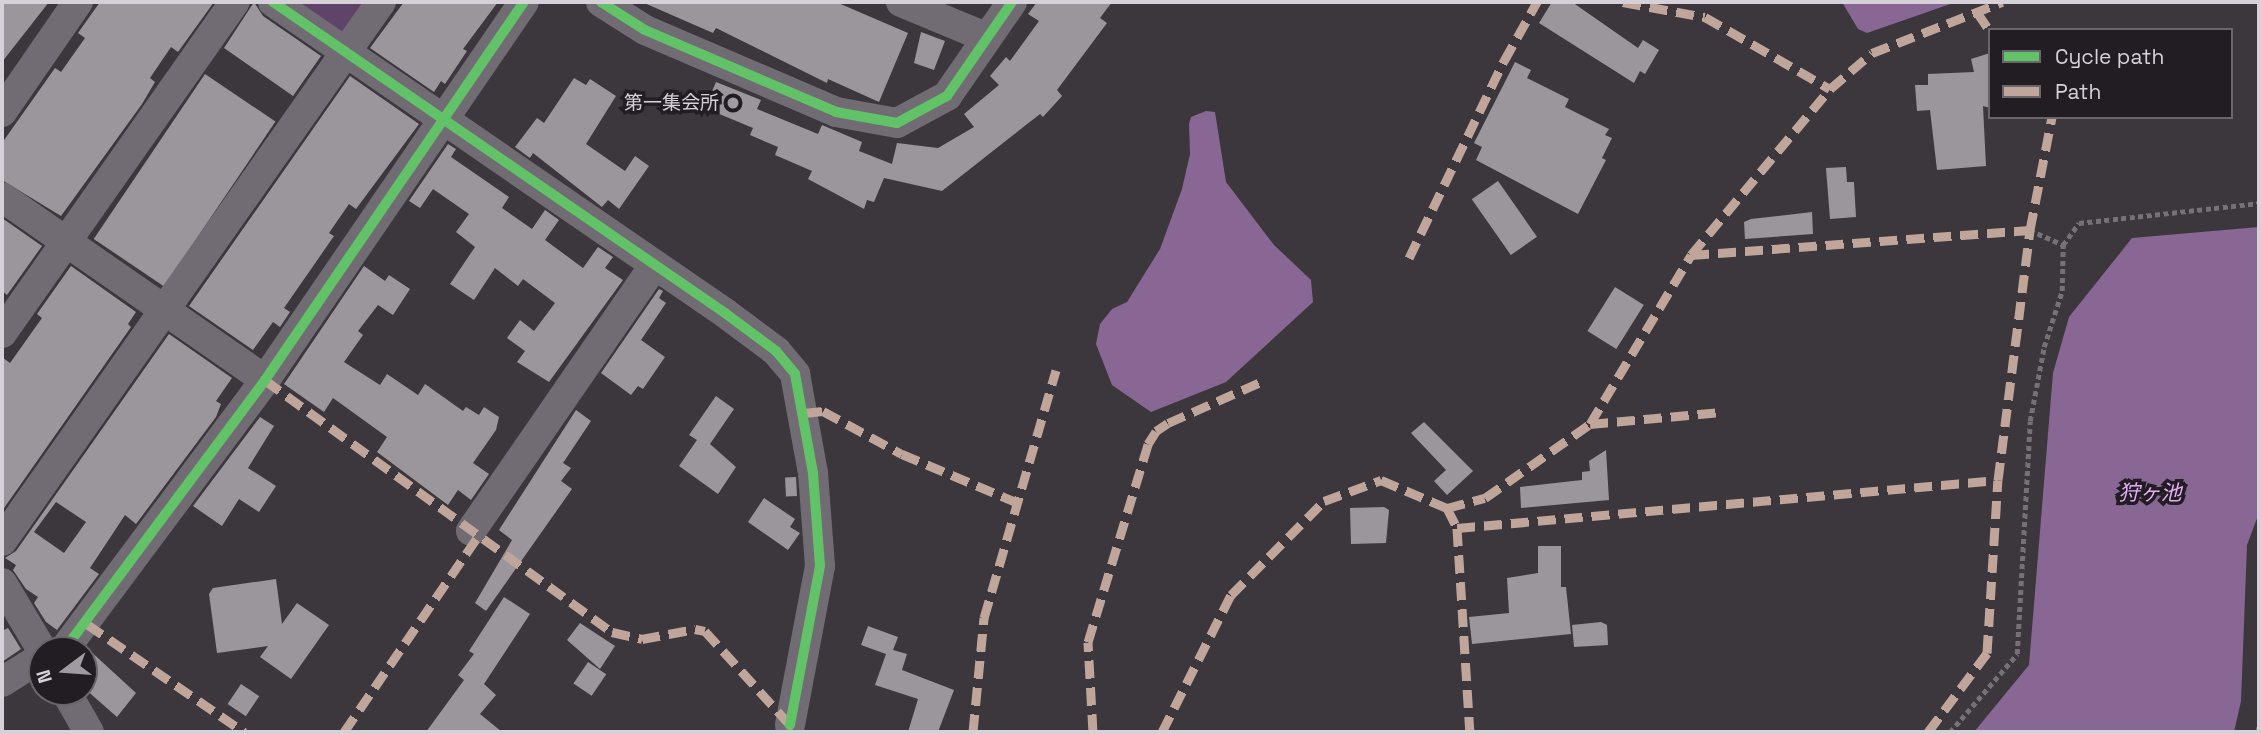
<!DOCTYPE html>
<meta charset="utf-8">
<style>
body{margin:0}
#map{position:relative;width:2261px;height:734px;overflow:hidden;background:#3c373d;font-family:"Space Grotesk","Noto Sans JP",sans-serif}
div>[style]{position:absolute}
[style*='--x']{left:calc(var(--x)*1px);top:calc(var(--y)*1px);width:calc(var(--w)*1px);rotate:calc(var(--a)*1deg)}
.green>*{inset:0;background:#5f4368}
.water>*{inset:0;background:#896794}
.building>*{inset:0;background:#9b969c;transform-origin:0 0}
.path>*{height:4.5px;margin-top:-2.25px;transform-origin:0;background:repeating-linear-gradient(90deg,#757177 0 5px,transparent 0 8.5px)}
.minor>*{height:30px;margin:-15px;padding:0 15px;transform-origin:15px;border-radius:15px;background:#716c73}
.quiet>*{height:9px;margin-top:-4.5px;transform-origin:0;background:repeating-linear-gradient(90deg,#c0a59a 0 18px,transparent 0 27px)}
.cycleway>*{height:10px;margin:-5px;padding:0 5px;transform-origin:5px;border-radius:5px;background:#61c268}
.dots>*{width:19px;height:19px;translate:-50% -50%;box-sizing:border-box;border:4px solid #211d23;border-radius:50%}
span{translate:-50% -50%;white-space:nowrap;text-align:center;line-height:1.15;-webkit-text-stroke:7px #211d23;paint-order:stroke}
.poi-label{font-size:19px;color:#d6d1d8}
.right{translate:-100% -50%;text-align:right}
.water-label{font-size:21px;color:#e5aff7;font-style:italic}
.frame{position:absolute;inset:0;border:4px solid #d6d1d8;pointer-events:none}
.legend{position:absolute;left:1988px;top:28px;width:245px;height:91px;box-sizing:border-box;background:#211d23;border:2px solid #69656b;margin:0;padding:9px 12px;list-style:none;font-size:21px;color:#d6d1d8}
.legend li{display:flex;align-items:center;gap:14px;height:35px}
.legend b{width:35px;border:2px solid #69656b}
.north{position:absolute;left:28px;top:636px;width:70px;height:70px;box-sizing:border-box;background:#211d23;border:2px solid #69656b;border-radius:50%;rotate:254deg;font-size:19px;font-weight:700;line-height:28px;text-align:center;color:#d6d1d8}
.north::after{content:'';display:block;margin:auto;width:24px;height:32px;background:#a09ba2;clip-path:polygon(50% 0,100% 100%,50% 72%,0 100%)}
</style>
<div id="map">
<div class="green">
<div style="clip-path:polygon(290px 2px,368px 2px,346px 31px,337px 34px)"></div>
</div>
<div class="water">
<div style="clip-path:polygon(1842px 2px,1956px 2px,1867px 33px,1858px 29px)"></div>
<div style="clip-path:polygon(1206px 111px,1215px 112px,1226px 182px,1274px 245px,1311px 280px,1313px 302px,1226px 382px,1151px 412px,1112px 385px,1096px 344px,1100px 324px,1112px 309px,1127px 302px,1160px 249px,1182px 189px,1190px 154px,1189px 124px,1191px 117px)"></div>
<div style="clip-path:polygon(2259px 227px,2259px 513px,2247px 545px,2241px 701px,2234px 732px,1974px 732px,2029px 665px,2053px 373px,2069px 317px,2132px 238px)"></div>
</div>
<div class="building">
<div style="clip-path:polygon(2px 2px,49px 2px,2px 62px)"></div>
<div style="clip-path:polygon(100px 2px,214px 2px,178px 52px,171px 47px,150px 78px,155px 82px,142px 104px,61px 216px,2px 180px,2px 143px,55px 68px,61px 72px,85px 38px,78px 33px)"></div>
<div style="clip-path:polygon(254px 2px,263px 16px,321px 56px,293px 96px,224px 48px)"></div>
<div style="clip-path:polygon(404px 2px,498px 2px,463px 49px,467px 51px,445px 84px,441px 81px,434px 92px,370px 48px)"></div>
<div style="clip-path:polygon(642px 2px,836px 2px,908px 33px,879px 102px,828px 79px,827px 83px,716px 28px,713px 33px)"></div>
<div style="clip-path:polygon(1037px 2px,1112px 2px,1100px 18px,1107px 23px,1057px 90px,1062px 96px,1043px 117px,1040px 114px,942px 191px,884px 178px,874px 202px,867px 200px,864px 209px,808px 179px,812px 171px,775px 155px,778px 147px,750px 135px,753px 128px,705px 108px,716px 82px,761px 100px,757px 109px,818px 134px,822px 125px,862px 142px,859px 151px,892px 164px,897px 143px,938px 148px,974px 127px,964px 114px,999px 85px,990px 76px,1006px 57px,1010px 61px,1039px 21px,1028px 14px)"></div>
<div style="clip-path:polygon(1552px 2px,1572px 2px,1638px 48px,1643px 40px,1659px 50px,1645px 74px,1640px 71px,1634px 83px,1539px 23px)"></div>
<div style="clip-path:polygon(921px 32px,945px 41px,934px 70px,914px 63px)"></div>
<div style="clip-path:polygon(1990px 53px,1990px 108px,1983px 106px,1986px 166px,1937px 170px,1930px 110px,1917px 111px,1915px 85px,1928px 85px,1928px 74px,1974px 72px,1971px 59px)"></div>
<div style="clip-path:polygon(1515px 62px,1531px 70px,1527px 78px,1569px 99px,1565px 107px,1609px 129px,1605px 135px,1612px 138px,1602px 158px,1606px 160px,1578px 214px,1476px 160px,1482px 147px,1474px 143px)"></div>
<div style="left:205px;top:74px;width:85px;height:199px;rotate:34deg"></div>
<div style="clip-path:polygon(350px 76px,419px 124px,356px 209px,349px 204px,329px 233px,334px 236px,284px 308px,290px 312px,280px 327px,273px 322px,253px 350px,189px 306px)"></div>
<div style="clip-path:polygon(574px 78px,586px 85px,590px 79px,616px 96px,586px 144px,625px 171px,635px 156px,649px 166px,619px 209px,608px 200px,602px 207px,533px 153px,530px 158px,515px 147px,537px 118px,544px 123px)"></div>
<div style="clip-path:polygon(448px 144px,456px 149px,451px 157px,509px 197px,502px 208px,532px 229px,545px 210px,559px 220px,545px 240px,583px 268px,598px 247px,613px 257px,605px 268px,623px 280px,549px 382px,517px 362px,525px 351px,507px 338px,520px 320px,534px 331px,555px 303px,523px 279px,518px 286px,495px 268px,474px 300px,450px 284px,475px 247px,456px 232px,469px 214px,433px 189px,420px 208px,409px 201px)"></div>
<div style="clip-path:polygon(1846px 167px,1847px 182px,1854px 182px,1856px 217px,1830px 219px,1826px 168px)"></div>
<div style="left:1498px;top:181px;width:68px;height:32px;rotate:55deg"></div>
<div style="clip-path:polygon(1812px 212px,1813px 234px,1745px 239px,1744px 222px,1751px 219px)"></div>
<div style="clip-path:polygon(2px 218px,42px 246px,7px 295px,2px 291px)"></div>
<div style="clip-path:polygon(71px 266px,136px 312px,128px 324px,131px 327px,2px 511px,2px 357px,10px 363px,42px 318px,37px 314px)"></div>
<div style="clip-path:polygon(364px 266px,385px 281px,389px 275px,410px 289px,393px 315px,378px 305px,358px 331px,363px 335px,344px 362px,380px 385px,387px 374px,418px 395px,425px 384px,463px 411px,466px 407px,479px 415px,484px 407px,499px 417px,496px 430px,473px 463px,489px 474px,471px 500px,458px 490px,448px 505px,377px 452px,387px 437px,333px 398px,324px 412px,284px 384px)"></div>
<div style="left:1615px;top:287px;width:34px;height:52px;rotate:32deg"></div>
<div style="clip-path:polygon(659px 289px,663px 291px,659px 298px,666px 303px,641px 340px,665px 357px,643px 389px,638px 386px,631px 395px,601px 373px)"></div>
<div style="clip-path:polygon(evenodd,169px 334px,232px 378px,216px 401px,221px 404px,216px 417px,136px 524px,125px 515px,90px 568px,99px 574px,57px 630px,46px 622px,34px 603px,38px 597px,26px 589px,13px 570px,16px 565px,5px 558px,16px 551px,169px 334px,56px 502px,86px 522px,64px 553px,34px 532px,56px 502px)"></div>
<div style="clip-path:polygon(716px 396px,734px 409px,710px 444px,736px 467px,718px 494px,679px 466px,697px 440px,689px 435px)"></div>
<div style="clip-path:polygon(576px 410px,591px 421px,563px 463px,571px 468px,561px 481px,572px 489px,486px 611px,475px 603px,512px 540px,499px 530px)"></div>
<div style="clip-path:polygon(260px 417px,274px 426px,248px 468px,276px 486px,259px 512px,239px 499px,222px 526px,193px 506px)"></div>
<div style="clip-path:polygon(1424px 422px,1473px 471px,1447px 495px,1434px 481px,1446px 470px,1411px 433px)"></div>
<div style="clip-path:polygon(1606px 450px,1609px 500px,1521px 508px,1520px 487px,1582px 480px,1582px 472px,1590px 471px,1589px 461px)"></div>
<div style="left:796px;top:477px;width:19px;height:11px;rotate:87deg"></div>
<div style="clip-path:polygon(764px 498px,795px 519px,790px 527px,800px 533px,788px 550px,748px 522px)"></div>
<div style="clip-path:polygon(1384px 507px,1389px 510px,1386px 543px,1351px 544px,1350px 508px)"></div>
<div style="clip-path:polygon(1538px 546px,1561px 546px,1561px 587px,1566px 587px,1571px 634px,1472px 644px,1469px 617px,1509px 613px,1507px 578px,1538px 573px)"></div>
<div style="clip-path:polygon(276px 579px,282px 624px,297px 603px,329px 625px,291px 679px,260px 657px,268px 646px,217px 653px,209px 594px,213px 588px)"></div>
<div style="clip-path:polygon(504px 597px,530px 614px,484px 684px,496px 695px,480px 714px,502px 732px,426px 732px,464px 680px,458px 675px,474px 654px,469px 651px)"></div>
<div style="clip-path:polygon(1601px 622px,1607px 625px,1608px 645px,1574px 647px,1572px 625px)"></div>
<div style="clip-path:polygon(580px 623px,615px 646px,600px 669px,567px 640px)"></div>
<div style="clip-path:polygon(868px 626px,898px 637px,893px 650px,907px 654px,902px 670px,954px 690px,938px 732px,908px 732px,918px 699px,875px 685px,886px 654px,861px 645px)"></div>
<div style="clip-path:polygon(8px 628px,21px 649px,2px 662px,2px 631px)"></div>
<div style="clip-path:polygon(87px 648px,136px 693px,117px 717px,84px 688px)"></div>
<div style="left:588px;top:662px;width:22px;height:26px;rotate:34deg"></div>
<div style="left:241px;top:684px;width:22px;height:24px;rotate:34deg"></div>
</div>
<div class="path">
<div style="--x:2030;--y:230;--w:36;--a:24"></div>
<div style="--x:1950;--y:732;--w:103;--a:-49.3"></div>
<div style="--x:2017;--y:654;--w:233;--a:-86.8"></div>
<div style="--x:2030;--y:421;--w:75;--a:-79.3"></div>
<div style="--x:2044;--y:347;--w:59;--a:-72.2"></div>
<div style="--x:2062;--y:291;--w:46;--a:-88.8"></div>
<div style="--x:2063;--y:245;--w:27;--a:-54"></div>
<div style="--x:2079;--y:223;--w:181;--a:-6.3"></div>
<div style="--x:2258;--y:732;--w:8;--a:-83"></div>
</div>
<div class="minor">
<div style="--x:273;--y:2;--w:549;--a:34.53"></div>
<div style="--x:725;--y:313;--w:64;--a:36.7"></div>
<div style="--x:776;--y:351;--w:30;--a:50"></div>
<div style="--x:795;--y:374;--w:101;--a:79.7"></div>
<div style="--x:813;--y:473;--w:93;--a:85.7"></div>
<div style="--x:820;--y:566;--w:162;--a:100.7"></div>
<div style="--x:601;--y:2;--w:52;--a:32.5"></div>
<div style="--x:645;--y:30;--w:208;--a:23.2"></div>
<div style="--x:836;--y:112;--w:62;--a:10.2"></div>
<div style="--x:897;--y:123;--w:57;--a:-28.4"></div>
<div style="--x:947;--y:96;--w:114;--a:-55.3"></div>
<div style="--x:901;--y:2;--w:91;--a:22.6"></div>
<div style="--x:2;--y:112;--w:134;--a:-55.4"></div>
<div style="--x:2;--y:197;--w:320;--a:34.8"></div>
<div style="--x:2;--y:333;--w:405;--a:-54.9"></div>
<div style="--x:471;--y:531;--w:322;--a:-55.4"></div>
<div style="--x:2;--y:541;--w:659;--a:-54.89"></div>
<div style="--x:2;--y:583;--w:78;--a:59.2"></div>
<div style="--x:64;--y:650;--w:337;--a:-53.3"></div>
<div style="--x:265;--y:380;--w:458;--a:-55.6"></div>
<div style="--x:2;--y:682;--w:47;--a:-32"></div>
<div style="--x:66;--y:692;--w:46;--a:60.1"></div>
</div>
<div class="quiet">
<div style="--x:1623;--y:2;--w:83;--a:10.4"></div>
<div style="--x:1705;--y:17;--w:144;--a:29.9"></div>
<div style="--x:1977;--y:12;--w:23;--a:56"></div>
<div style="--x:1691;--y:255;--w:340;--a:-4.2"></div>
<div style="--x:1409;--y:258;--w:219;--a:-64.3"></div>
<div style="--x:1504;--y:61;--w:68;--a:-60.8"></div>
<div style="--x:265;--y:380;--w:429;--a:36"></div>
<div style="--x:612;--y:632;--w:31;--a:13"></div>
<div style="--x:642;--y:639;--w:54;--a:-10.7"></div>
<div style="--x:695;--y:629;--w:10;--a:11"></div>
<div style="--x:705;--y:631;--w:128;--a:47.8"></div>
<div style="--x:804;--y:413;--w:19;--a:-6"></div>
<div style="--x:823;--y:411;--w:90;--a:28.6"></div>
<div style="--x:902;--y:454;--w:124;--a:22.8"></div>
<div style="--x:1590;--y:424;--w:132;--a:-5.2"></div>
<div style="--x:1447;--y:508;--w:22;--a:63"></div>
<div style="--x:1457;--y:528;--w:543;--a:-5.07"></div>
<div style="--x:1457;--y:528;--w:204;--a:86.4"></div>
<div style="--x:87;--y:624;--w:191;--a:34.5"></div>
<div style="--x:344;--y:732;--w:237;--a:-55.6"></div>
<div style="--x:973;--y:732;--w:115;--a:-84.5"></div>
<div style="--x:984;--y:618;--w:258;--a:-73.8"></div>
<div style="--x:1093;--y:732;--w:90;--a:-93.2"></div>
<div style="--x:1088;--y:642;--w:207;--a:-73.1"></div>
<div style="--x:1148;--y:444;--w:15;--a:-58"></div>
<div style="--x:1156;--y:431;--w:14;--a:-34"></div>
<div style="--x:1168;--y:423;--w:104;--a:-23.9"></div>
<div style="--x:1162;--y:732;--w:153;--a:-63.3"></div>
<div style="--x:1231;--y:595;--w:132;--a:-45.3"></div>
<div style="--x:1324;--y:501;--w:61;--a:-20.2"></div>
<div style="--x:1381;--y:480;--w:72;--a:23"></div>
<div style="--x:1447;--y:508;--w:39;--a:-15"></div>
<div style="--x:1485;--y:498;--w:128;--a:-35.2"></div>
<div style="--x:1590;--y:424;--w:197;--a:-59.1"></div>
<div style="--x:1691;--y:255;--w:217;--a:-50.1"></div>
<div style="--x:1830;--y:89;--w:55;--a:-40.6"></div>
<div style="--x:1872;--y:53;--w:140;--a:-21.4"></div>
<div style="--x:1928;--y:732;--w:99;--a:-53.2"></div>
<div style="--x:1987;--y:653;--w:173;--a:-86.4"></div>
<div style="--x:1998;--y:480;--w:252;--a:-82.7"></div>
<div style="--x:2030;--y:230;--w:115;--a:-79"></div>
</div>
<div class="cycleway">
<div style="--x:273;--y:2;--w:549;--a:34.53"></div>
<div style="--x:725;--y:313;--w:64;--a:36.7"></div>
<div style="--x:776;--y:351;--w:30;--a:50"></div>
<div style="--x:795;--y:374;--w:101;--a:79.7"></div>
<div style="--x:813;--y:473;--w:93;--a:85.7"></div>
<div style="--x:820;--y:566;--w:162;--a:100.7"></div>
<div style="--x:601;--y:2;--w:52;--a:32.5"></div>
<div style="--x:645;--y:30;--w:208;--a:23.2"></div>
<div style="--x:836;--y:112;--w:62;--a:10.2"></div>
<div style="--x:897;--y:123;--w:57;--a:-28.4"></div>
<div style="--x:947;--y:96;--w:114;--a:-55.3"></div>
<div style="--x:64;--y:650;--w:337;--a:-53.3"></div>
<div style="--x:265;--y:380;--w:458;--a:-55.6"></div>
</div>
<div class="dots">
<div style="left:733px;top:103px;background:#a09ba2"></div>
</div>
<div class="poi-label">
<span class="right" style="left:719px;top:103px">第一集会所</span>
</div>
<div class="water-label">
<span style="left:2150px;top:493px">狩ヶ池</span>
</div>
<div class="frame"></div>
<ul class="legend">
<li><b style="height:9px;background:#61c268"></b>Cycle path</li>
<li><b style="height:9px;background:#c0a59a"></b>Path</li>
</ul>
<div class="north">N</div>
</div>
